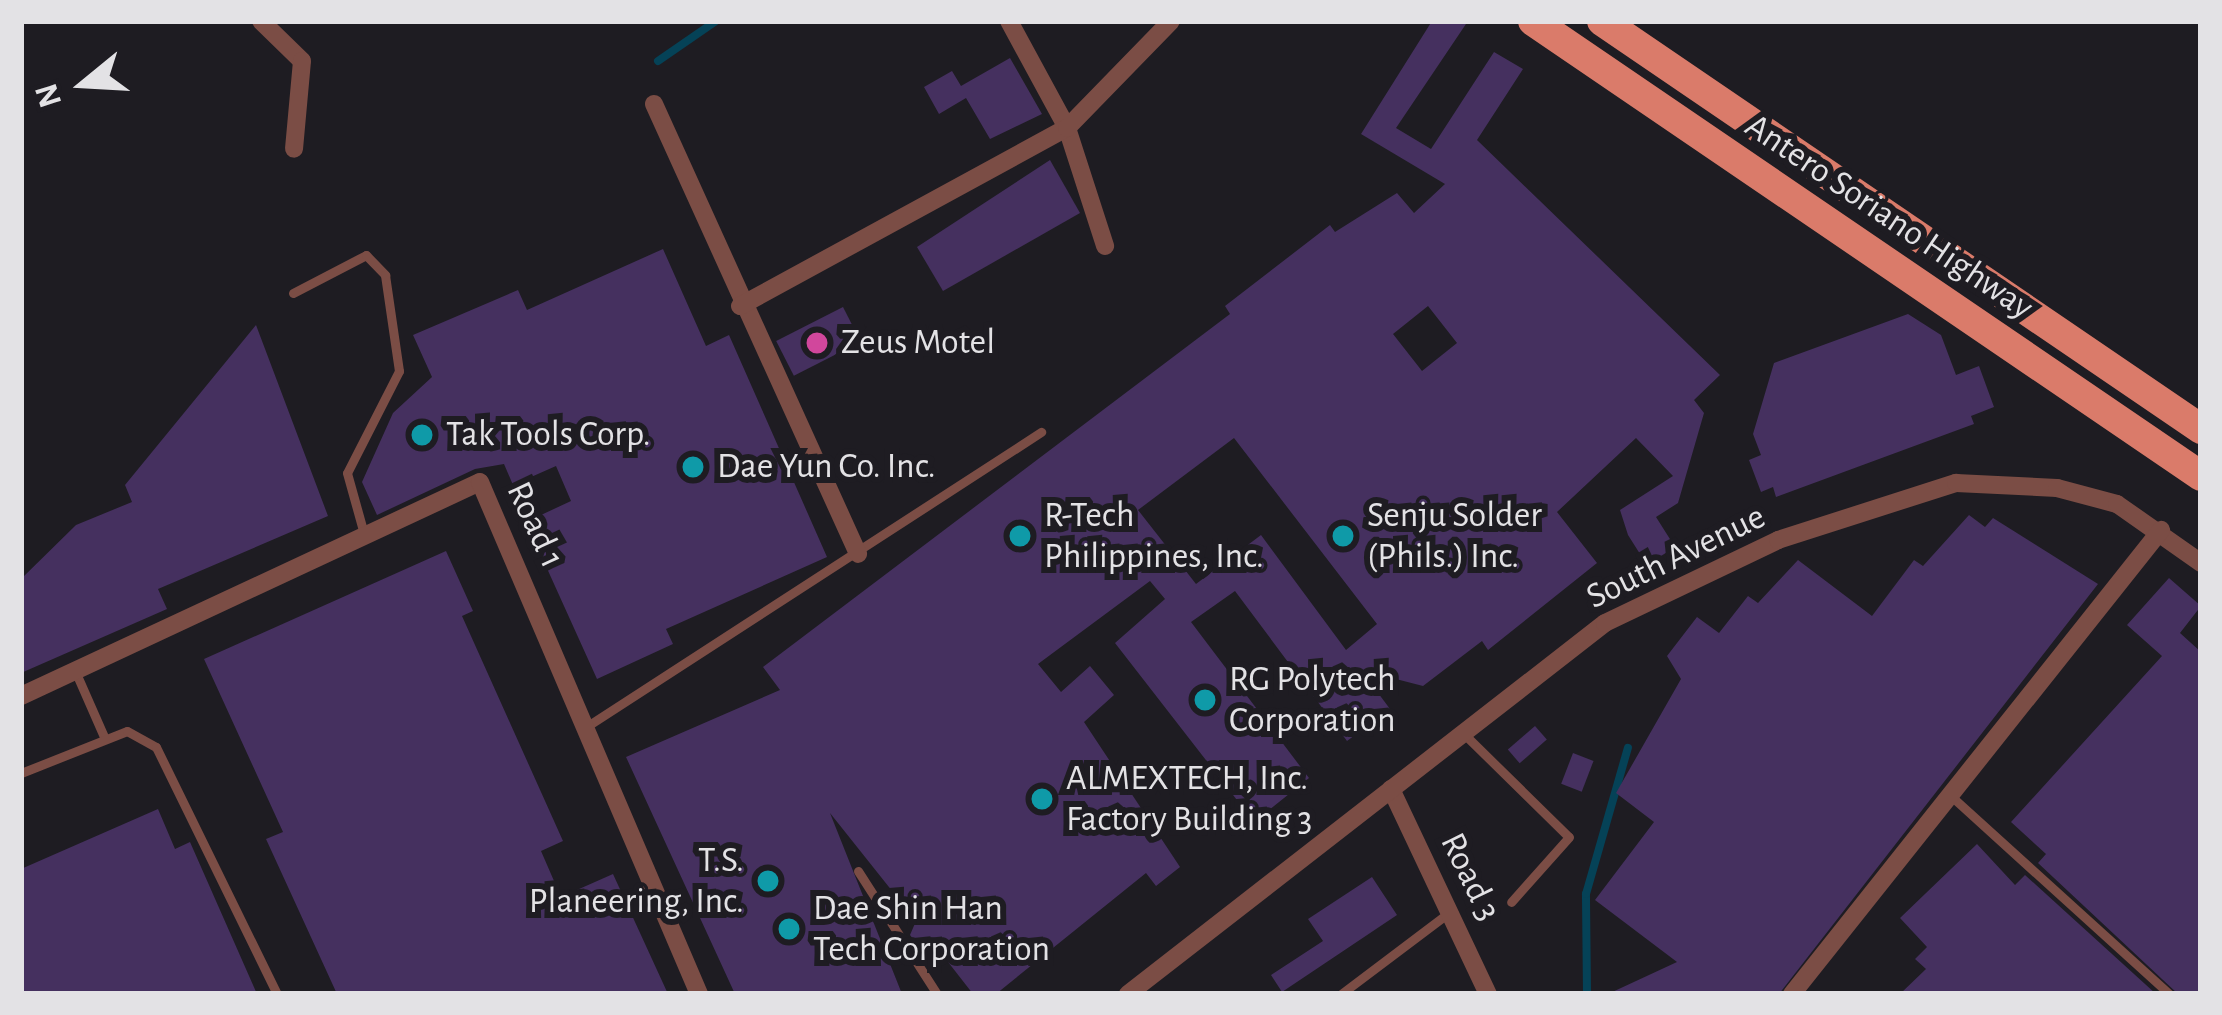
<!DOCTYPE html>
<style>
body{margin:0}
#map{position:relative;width:2222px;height:1015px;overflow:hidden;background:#1e1c22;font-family:"Alegreya Sans",sans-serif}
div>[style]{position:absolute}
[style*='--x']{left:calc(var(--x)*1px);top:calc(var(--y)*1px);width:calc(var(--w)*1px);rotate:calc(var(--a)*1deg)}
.stream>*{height:8px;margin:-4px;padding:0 4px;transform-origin:4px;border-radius:4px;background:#054257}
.building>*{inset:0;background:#45305f;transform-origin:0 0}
.service>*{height:9px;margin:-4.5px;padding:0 4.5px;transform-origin:4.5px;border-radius:4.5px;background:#7b4d45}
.minor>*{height:18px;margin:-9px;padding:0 9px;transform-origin:9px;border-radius:9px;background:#7b4d45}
.primary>*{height:30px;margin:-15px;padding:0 15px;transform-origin:15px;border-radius:15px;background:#da7b6a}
.dots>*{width:33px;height:33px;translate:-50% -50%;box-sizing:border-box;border:6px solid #1e1c22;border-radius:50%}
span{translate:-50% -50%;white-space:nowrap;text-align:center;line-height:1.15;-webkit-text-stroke:12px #1e1c22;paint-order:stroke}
.street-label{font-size:36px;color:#e3e2e5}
.poi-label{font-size:36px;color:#e3e2e5}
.left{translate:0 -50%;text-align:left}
.right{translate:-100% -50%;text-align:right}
.frame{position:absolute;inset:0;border:24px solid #e3e2e5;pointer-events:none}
.north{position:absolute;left:24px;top:24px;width:120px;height:120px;-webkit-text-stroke:9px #1e1c22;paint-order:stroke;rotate:252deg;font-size:33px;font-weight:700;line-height:48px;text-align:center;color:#e3e2e5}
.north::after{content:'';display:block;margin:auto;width:42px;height:54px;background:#e3e2e5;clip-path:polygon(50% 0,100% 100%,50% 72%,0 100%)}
</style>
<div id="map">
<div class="stream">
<div style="--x:658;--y:61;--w:70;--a:-34.6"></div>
<div style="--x:1587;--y:994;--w:100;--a:-90.6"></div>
<div style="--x:1586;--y:894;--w:152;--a:-74"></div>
</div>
<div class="building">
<div style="clip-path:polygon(evenodd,1432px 21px,1468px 21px,1396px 128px,1431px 149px,1494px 52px,1523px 69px,1477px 140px,1720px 375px,1694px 400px,1704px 413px,1678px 503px,1656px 517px,1675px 547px,1647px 565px,1628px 535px,1620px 510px,1673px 476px,1636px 438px,1557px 512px,1597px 563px,1488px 650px,1482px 641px,1423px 686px,1361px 670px,1390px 709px,1347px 741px,1235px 591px,1191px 622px,1309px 778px,1254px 822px,1115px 643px,1165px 599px,1150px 581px,1038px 664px,1061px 692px,1090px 666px,1114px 695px,1084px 722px,1180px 867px,1156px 886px,1146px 873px,996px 994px,973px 994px,934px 944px,923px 952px,910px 935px,916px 921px,830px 813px,902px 994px,735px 994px,626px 757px,780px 690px,763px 667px,1230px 314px,1225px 306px,1330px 225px,1335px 232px,1397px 193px,1414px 213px,1445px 184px,1361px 134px,1432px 21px,1428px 306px,1457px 343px,1422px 371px,1393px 334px,1428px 306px,1432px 21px,1234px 438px,1377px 624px,1346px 650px,1261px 535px,1196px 584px,1138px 510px,1234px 438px)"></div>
<div style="clip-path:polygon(1010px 58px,1042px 114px,990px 139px,966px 98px,939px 114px,924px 87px,952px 71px,961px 86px)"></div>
<div style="clip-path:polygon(1050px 160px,1080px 213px,943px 291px,917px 247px)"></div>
<div style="clip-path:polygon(663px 249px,706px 346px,729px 335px,827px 557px,666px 629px,673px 644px,597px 679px,526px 522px,571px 501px,556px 466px,513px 485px,504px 464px,475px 469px,377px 515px,362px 482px,393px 413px,432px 377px,413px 335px,518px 290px,527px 310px)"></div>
<div style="left:843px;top:307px;width:39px;height:75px;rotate:63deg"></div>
<div style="clip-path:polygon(1908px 314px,1941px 335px,1956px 375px,1979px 366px,1994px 407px,1971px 416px,1974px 424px,1776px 497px,1773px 487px,1761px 492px,1749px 460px,1761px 455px,1753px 434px,1774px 363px)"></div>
<div style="clip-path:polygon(256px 325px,328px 516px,158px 589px,167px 609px,21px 673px,21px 579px,76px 525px,132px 502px,125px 485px)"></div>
<div style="clip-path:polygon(1969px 515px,1985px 527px,1993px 518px,2098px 584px,1779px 994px,1608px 994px,1677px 962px,1595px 900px,1654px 822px,1616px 793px,1681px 679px,1667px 656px,1697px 617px,1719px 633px,1748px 596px,1758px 603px,1798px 560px,1872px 616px,1914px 560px,1923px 566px)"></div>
<div style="clip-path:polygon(446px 551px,473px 611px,462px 616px,563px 841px,541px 851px,561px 897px,613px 874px,668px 994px,337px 994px,266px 839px,283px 832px,204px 659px)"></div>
<div style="clip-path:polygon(2169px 578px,2201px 606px,2180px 633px,2201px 652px,2201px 994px,2178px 994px,2038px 863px,2046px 854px,2011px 822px,2162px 656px,2127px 625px)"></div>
<div style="left:1535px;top:726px;width:18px;height:36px;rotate:49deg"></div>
<div style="left:1573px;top:753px;width:22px;height:33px;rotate:21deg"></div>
<div style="clip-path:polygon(158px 809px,175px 849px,190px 842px,257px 994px,21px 994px,21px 869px)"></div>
<div style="clip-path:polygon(1977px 844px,2015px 885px,2025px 875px,2156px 994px,1900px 994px,1926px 969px,1915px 959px,1927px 947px,1900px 918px)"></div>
<div style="clip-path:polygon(1372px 877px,1397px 915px,1282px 992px,1271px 975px,1323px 941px,1308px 919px)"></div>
</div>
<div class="service">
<div style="--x:293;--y:293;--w:82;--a:-27.5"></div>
<div style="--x:366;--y:255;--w:28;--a:46"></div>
<div style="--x:385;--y:275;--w:97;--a:81.7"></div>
<div style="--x:399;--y:371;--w:114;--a:117"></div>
<div style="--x:347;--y:473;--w:63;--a:74.4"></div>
<div style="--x:76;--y:673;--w:72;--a:66.3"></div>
<div style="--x:589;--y:725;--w:539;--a:-32.95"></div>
<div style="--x:1463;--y:733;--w:148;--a:44.5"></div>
<div style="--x:1569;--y:837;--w:87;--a:131.7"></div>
<div style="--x:21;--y:773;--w:114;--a:-21.6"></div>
<div style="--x:127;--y:731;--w:33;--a:29"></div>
<div style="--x:156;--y:747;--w:275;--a:63.9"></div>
<div style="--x:1951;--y:796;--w:294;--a:42.2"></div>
<div style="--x:858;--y:871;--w:146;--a:57.3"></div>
<div style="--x:1341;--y:994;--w:138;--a:-37"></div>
</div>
<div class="minor">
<div style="--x:261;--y:21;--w:57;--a:44.3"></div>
<div style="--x:302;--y:61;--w:88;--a:95.2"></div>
<div style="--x:1009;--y:21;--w:122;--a:61.5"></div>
<div style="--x:1067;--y:128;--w:124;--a:72.1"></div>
<div style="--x:654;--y:104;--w:494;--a:65.6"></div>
<div style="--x:740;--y:306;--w:372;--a:-28.6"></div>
<div style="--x:1067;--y:128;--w:149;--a:-45.8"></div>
<div style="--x:21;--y:696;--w:506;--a:-25"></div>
<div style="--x:480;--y:482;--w:557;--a:66.84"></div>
<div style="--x:1391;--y:789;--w:227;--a:64.7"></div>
<div style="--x:1128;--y:994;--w:604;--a:-37.87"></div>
<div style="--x:1605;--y:623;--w:192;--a:-25.6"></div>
<div style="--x:1778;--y:540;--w:187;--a:-17.8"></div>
<div style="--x:1956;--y:483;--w:101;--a:2.8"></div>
<div style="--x:2057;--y:488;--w:62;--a:14.9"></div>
<div style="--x:2117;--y:504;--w:103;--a:35.1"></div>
<div style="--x:1792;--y:994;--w:593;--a:-51.51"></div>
</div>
<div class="primary">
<div style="--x:1533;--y:21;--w:808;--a:34.26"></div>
<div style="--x:1602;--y:21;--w:725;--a:34.26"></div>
</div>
<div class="dots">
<div style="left:817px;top:343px;background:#d1479c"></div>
<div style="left:422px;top:435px;background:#0f9aa8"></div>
<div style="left:693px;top:467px;background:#0f9aa8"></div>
<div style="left:1020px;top:536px;background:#0f9aa8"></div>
<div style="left:1343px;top:536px;background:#0f9aa8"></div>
<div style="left:1205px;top:700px;background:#0f9aa8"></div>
<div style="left:1042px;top:799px;background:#0f9aa8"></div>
<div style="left:768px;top:881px;background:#0f9aa8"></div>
<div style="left:789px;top:929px;background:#0f9aa8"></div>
</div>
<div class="street-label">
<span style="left:1889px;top:217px;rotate:34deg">Antero Soriano Highway</span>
<span style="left:535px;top:525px;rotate:65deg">Road 1</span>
<span style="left:1676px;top:557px;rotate:-26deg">South Avenue</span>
<span style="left:1470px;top:877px;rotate:64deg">Road 3</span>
</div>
<div class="poi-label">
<span class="left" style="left:841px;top:343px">Zeus Motel</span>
<span class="left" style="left:446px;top:435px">Tak Tools Corp.</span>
<span class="left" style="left:717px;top:467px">Dae Yun Co. Inc.</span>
<span class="left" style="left:1044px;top:536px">R-Tech<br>Philippines, Inc.</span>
<span class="left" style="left:1367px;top:536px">Senju Solder<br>(Phils.) Inc.</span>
<span class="left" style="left:1229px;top:700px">RG Polytech<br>Corporation</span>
<span class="left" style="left:1066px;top:799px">ALMEXTECH, Inc.<br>Factory Building 3</span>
<span class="right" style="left:744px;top:881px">T.S.<br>Planeering, Inc.</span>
<span class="left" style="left:813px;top:929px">Dae Shin Han<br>Tech Corporation</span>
</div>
<div class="frame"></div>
<div class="north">N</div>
</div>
